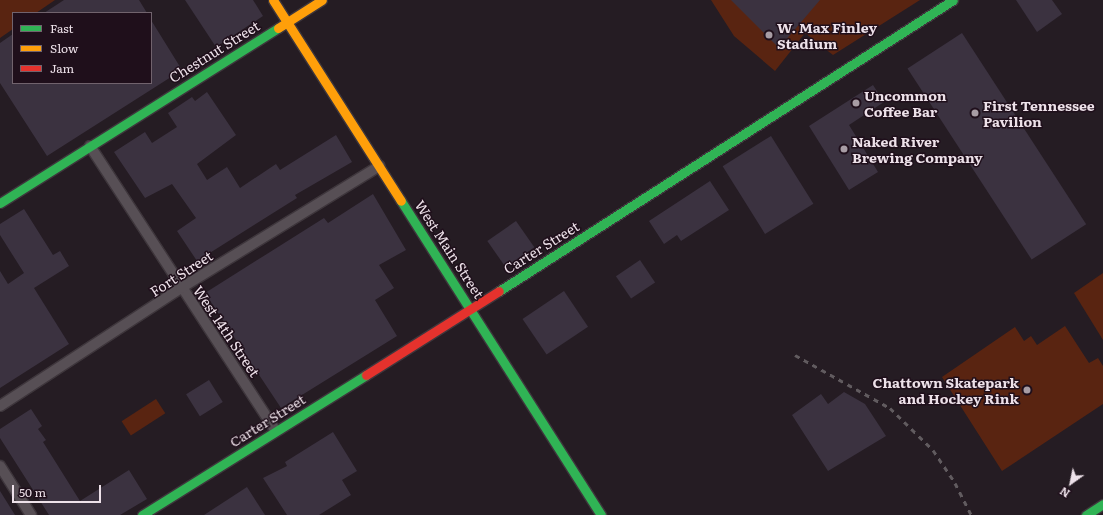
<!DOCTYPE html>
<style>
body{margin:0}
#map{position:relative;width:1103px;height:515px;overflow:hidden;background:#251c23;font-family:Literata,serif}
div>[style]{position:absolute}
[style*='--x']{left:calc(var(--x)*1px);top:calc(var(--y)*1px);width:calc(var(--w)*1px);rotate:calc(var(--a)*1deg)}
.green>*{inset:0;background:#592411;transform-origin:0 0}
.building>*{inset:0;background:#3b3240;transform-origin:0 0}
.roads{filter:drop-shadow(1px 0 #3e363c) drop-shadow(-1px 0 #3e363c) drop-shadow(0 1px #3e363c) drop-shadow(0 -1px #3e363c)}
.street>*{height:10px;margin:-5px;padding:0 5px;transform-origin:5px;border-radius:5px;background:#574f55}
.fast>*{height:9px;margin:-4.5px;padding:0 4.5px;transform-origin:4.5px;border-radius:4.5px;background:#30b455}
.slow>*{height:9px;margin:-4.5px;padding:0 4.5px;transform-origin:4.5px;border-radius:4.5px;background:#ff9f0a}
.jam>*{height:9px;margin:-4.5px;padding:0 4.5px;transform-origin:4.5px;border-radius:4.5px;background:#e5322d}
.rail>*{height:3px;margin-top:-1.5px;transform-origin:0;background:repeating-linear-gradient(90deg,#615b5f 0 5px,transparent 0 10px)}
.dots>*{width:11px;height:11px;translate:-50% -50%;box-sizing:border-box;border:2px solid #1f0f1b;border-radius:50%}
span{translate:-50% -50%;white-space:nowrap;text-align:center;line-height:1.15;-webkit-text-stroke:3px #1f0f1b;paint-order:stroke}
.poi-label{font-size:14px;color:#ede1e9;font-weight:700}
.left{translate:0 -50%;text-align:left}
.right{translate:-100% -50%;text-align:right}
.street-label{font-size:14px;color:#ede1e9}
.legend{position:absolute;left:12px;top:12px;width:140px;height:72px;box-sizing:border-box;background:#1f0f1b;border:1px solid #71636d;margin:0;padding:5px 7px;list-style:none;font-size:12px;color:#ede1e9}
.legend li{display:flex;align-items:center;gap:8px;height:20px}
.legend b{width:20px;border:1px solid #71636d}
.north{position:absolute;left:1051px;top:463px;width:40px;height:40px;-webkit-text-stroke:3px #1f0f1b;paint-order:stroke;rotate:213deg;font-size:11px;font-weight:700;line-height:16px;text-align:center;color:#ede1e9}
.north::after{content:'';display:block;margin:auto;width:14px;height:18px;background:#ede1e9;clip-path:polygon(50% 0,100% 100%,50% 72%,0 100%)}
.scale{position:absolute;left:12px;top:485px;width:89px;height:18px;box-sizing:border-box;border:2px solid #ede1e9;border-top:0;padding-left:5px;font-size:12px;line-height:14px;white-space:nowrap;color:#ede1e9;-webkit-text-stroke:3px #1f0f1b;paint-order:stroke}
</style>
<div id="map">
<div class="green">
<div style="clip-path:polygon(0 0,55px 0,36px 13px,13px 13px,13px 29px,0 38px)"></div>
<div style="clip-path:polygon(711px 0,920px 0,833px 55px,805px 33px,775px 71px,734px 36px)"></div>
<div style="clip-path:polygon(1103px 273px,1103px 340px,1074px 293px)"></div>
<div style="clip-path:polygon(1065px 326px,1089px 363px,1098px 358px,1103px 366px,1103px 404px,1002px 471px,942px 377px,1015px 327px,1024px 341px,1031px 336px,1037px 345px)"></div>
<div style="left:156px;top:399px;width:17px;height:41px;rotate:57deg"></div>
</div>
<div class="building">
<div style="clip-path:polygon(64px 0,139px 0,147px 13px,44px 13px)"></div>
<div style="clip-path:polygon(185px 0,253px 0,263px 16px,216px 47px)"></div>
<div style="clip-path:polygon(731px 0,820px 0,779px 48px)"></div>
<div style="clip-path:polygon(1016px 0,1052px 0,1062px 14px,1037px 32px)"></div>
<div style="clip-path:polygon(151px 20px,182px 70px,47px 156px,0 83px,0 43px,13px 34px,13px 83px,151px 83px)"></div>
<div style="left:962px;top:33px;width:228px;height:65px;rotate:57deg"></div>
<div style="clip-path:polygon(873px 85px,884px 102px,849px 125px,878px 172px,849px 190px,809px 126px)"></div>
<div style="clip-path:polygon(207px 92px,236px 135px,197px 164px,207px 180px,227px 167px,240px 188px,276px 164px,280px 170px,336px 135px,352px 162px,295px 195px,297px 198px,197px 261px,177px 231px,196px 218px,172px 184px,145px 198px,114px 152px,145px 132px,152px 143px,177px 127px,168px 113px,192px 97px,195px 101px)"></div>
<div style="left:771px;top:136px;width:80px;height:57px;rotate:58deg"></div>
<div style="clip-path:polygon(710px 181px,729px 210px,681px 241px,677px 235px,664px 244px,649px 221px)"></div>
<div style="clip-path:polygon(373px 194px,406px 250px,379px 265px,394px 288px,375px 300px,397px 336px,281px 408px,205px 293px,324px 218px,328px 223px)"></div>
<div style="clip-path:polygon(24px 209px,53px 255px,60px 251px,69px 266px,34px 288px,69px 344px,0 388px,0 271px,8px 284px,24px 273px,0 235px,0 224px)"></div>
<div style="left:516px;top:221px;width:32px;height:35px;rotate:55deg"></div>
<div style="left:640px;top:260px;width:27px;height:29px;rotate:56deg"></div>
<div style="left:564px;top:291px;width:43px;height:50px;rotate:56deg"></div>
<div style="left:209px;top:380px;width:26px;height:27px;rotate:58deg"></div>
<div style="clip-path:polygon(844px 392px,865px 404px,886px 436px,828px 471px,792px 415px,821px 394px,828px 404px)"></div>
<div style="clip-path:polygon(31px 409px,42px 426px,38px 429px,46px 440px,43px 442px,80px 501px,129px 470px,147px 499px,120px 515px,49px 515px,0 438px,0 429px)"></div>
<div style="clip-path:polygon(333px 432px,357px 471px,342px 480px,351px 495px,319px 515px,287px 515px,263px 478px,287px 466px,285px 462px)"></div>
<div style="clip-path:polygon(247px 487px,265px 515px,204px 515px)"></div>
<div style="clip-path:polygon(0 491px,15px 515px,0 515px)"></div>
</div>
<div class="roads">
<div class="street">
<div style="--x:90;--y:146;--w:340;--a:56.9"></div>
<div style="--x:0;--y:406;--w:216;--a:-33.1"></div>
<div style="--x:181;--y:288;--w:233;--a:-31.6"></div>
<div style="--x:0;--y:466;--w:58;--a:57.7"></div>
</div>
<div class="fast">
<div style="--x:401;--y:201;--w:372;--a:57.5"></div>
<div style="--x:0;--y:203;--w:328;--a:-32.2"></div>
<div style="--x:499;--y:291;--w:539;--a:-32.66"></div>
<div style="--x:142;--y:515;--w:264;--a:-32"></div>
<div style="--x:1086;--y:515;--w:20;--a:-33"></div>
</div>
<div class="slow">
<div style="--x:273;--y:0;--w:238;--a:57.5"></div>
<div style="--x:278;--y:28;--w:52;--a:-32.5"></div>
</div>
<div class="jam">
<div style="--x:366;--y:375;--w:157;--a:-32.3"></div>
</div>
</div>
<div class="rail">
<div style="--x:795;--y:355;--w:109;--a:29.2"></div>
<div style="--x:890;--y:408;--w:60;--a:44.3"></div>
<div style="--x:933;--y:450;--w:40;--a:56"></div>
<div style="--x:955;--y:483;--w:36;--a:63"></div>
</div>
<div class="dots">
<div style="left:769px;top:35px;background:#a79ca4"></div>
<div style="left:856px;top:103px;background:#a79ca4"></div>
<div style="left:975px;top:113px;background:#a79ca4"></div>
<div style="left:844px;top:149px;background:#a79ca4"></div>
<div style="left:1027px;top:390px;background:#a79ca4"></div>
</div>
<div class="poi-label">
<span class="left" style="left:777px;top:35px">W. Max Finley<br>Stadium</span>
<span class="left" style="left:864px;top:103px">Uncommon<br>Coffee Bar</span>
<span class="left" style="left:983px;top:113px">First Tennessee<br>Pavilion</span>
<span class="left" style="left:852px;top:149px">Naked River<br>Brewing Company</span>
<span class="right" style="left:1019px;top:390px">Chattown Skatepark<br>and Hockey Rink</span>
</div>
<div class="street-label">
<span style="left:214px;top:51px;rotate:-32deg">Chestnut Street</span>
<span style="left:541px;top:247px;rotate:-32deg">Carter Street</span>
<span style="left:450px;top:249px;rotate:57deg">West Main Street</span>
<span style="left:181px;top:273px;rotate:-33deg">Fort Street</span>
<span style="left:227px;top:331px;rotate:56deg">West 14th Street</span>
<span style="left:267px;top:420px;rotate:-32deg">Carter Street</span>
</div>
<ul class="legend">
<li><b style="height:5px;background:#30b455"></b>Fast</li>
<li><b style="height:5px;background:#ff9f0a"></b>Slow</li>
<li><b style="height:5px;background:#e5322d"></b>Jam</li>
</ul>
<div class="north">N</div>
<div class="scale">50 m</div>
</div>
